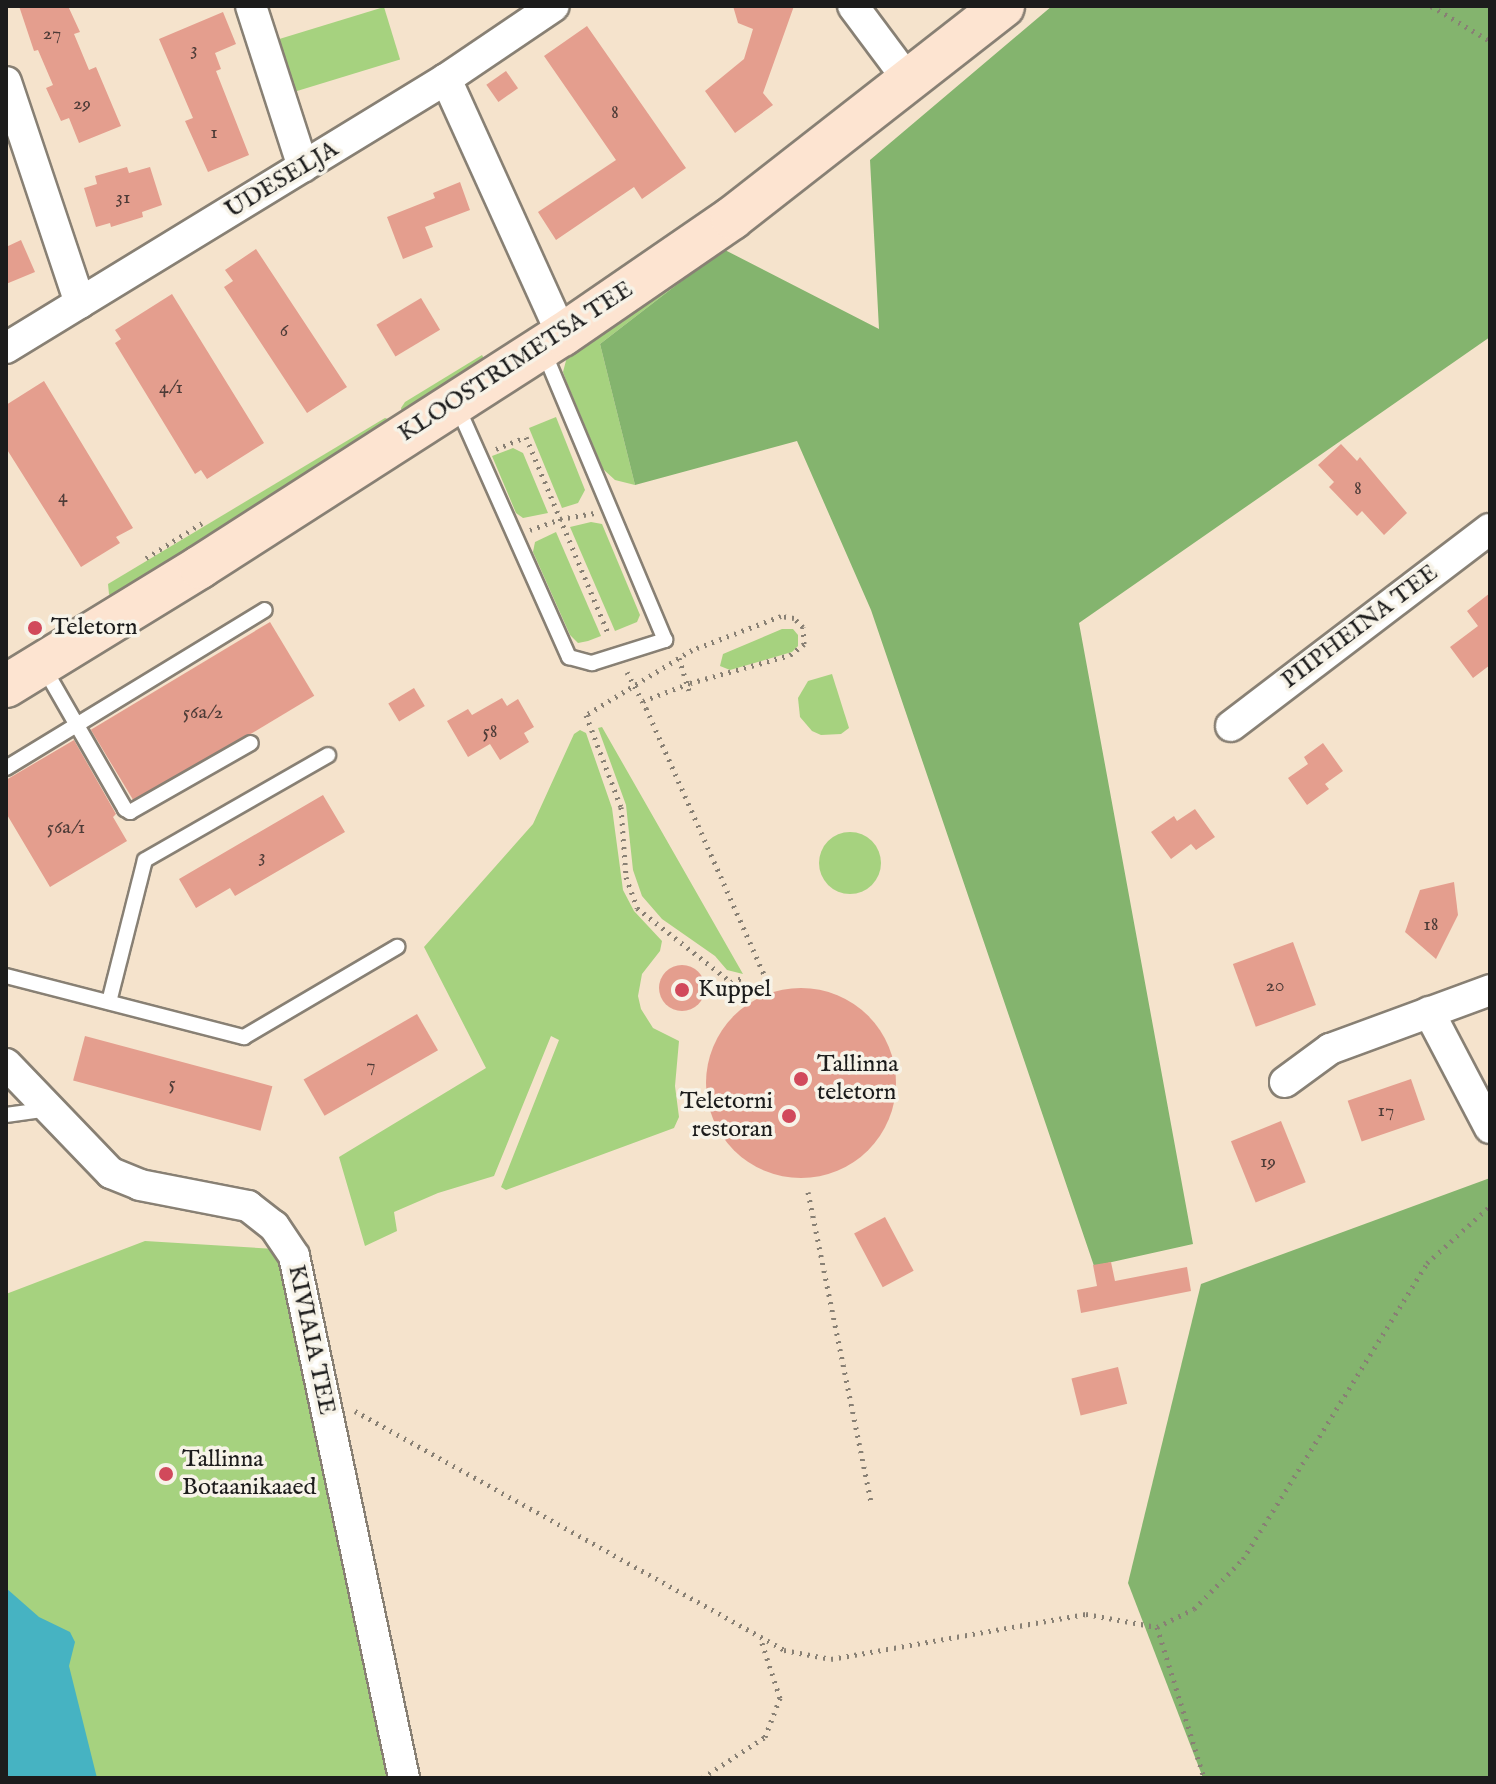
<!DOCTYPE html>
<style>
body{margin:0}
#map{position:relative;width:1496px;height:1784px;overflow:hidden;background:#f5e3cc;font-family:"IM FELL English",serif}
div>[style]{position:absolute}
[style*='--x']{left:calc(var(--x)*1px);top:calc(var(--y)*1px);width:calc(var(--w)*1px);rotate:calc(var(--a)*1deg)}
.green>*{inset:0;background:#a6d27f;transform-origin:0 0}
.round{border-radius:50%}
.forest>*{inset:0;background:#84b46e}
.water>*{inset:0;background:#46b3c2}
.building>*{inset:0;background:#e49e8e;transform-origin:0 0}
.path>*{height:5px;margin-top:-2.5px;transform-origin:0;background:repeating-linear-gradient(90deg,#888074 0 2px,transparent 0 8px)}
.roads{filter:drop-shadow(2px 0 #888074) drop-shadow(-2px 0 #888074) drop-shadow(0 2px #888074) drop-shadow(0 -2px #888074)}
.service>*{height:14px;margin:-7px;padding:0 7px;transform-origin:7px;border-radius:7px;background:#fff}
.minor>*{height:30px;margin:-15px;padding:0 15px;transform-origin:15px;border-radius:15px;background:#fff}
.secondary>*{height:42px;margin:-21px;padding:0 21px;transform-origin:21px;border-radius:21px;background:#fde4d1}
.dots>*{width:22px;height:22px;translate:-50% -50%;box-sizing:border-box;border:4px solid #f7f3e8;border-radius:50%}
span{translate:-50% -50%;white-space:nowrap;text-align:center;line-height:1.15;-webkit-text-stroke:7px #f7f3e8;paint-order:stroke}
.number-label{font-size:20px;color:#4e3c38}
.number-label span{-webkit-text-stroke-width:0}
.street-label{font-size:24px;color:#1c1c1c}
.poi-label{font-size:24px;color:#1c1c1c}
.left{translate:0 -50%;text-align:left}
.right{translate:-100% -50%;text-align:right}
.frame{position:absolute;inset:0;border:8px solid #1c1c1c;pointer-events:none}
</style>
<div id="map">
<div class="green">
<div style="left:384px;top:7px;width:55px;height:112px;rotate:73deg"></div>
<div style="clip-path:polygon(723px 249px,600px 344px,635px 485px,615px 480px,603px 469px,567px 383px,563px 372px,568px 353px)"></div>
<div style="clip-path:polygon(482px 355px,487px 364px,403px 418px,401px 408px,405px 402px)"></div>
<div style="clip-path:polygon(556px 417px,585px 490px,578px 503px,562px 508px,529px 428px)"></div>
<div style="clip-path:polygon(385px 418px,391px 420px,112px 599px,109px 594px,108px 584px)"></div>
<div style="clip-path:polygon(513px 448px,523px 453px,548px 513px,523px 518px,516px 513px,492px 456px)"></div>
<div style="clip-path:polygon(591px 522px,602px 524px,640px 615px,637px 622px,615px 631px,570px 527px)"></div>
<div style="clip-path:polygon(556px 532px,601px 636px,588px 641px,578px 643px,570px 635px,533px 552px,535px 542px)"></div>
<div style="clip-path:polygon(782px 629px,793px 629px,798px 635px,798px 646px,792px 652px,730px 670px,720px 666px,723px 654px)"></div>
<div style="clip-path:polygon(832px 674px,849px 728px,841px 734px,821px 735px,812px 731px,800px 717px,798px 698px,808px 681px)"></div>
<div style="clip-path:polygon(602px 727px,743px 974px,727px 970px,715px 956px,662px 919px,642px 896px,633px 870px,626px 805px,598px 728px)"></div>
<div style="clip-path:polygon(580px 730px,586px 733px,612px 808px,623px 890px,634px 911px,662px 941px,660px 951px,642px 974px,638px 996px,641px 1009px,653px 1028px,679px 1041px,675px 1086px,679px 1117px,674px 1128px,506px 1190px,501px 1187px,559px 1040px,551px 1036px,494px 1176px,438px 1193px,394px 1212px,397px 1231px,365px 1246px,339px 1157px,486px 1068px,424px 947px,533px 824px,574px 734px)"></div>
<div class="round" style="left:819px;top:832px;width:62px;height:62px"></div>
<div style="clip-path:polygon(145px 1241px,276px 1249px,393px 1778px,6px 1778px,6px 1294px)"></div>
</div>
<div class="forest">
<div style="clip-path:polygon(1052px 6px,1490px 6px,1490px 337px,1079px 623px,1193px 1244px,1094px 1266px,871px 610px,797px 441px,635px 485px,600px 344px,723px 249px,879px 329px,870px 160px)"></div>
<div style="clip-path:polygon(1490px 1178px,1490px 1778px,1203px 1778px,1128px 1583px,1201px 1284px)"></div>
</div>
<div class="water">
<div style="clip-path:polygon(6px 1588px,39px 1617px,70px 1632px,75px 1642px,69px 1666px,97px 1778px,9px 1778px,6px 1773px)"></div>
</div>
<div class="building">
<div style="clip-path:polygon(19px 6px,68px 6px,80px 32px,74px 34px,89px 70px,96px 67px,121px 126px,79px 143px,69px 118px,61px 121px,46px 88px,53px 85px,38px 50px,34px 51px)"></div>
<div style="clip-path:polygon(733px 6px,794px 6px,763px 93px,773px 105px,735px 133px,705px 91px,744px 59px,753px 29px,738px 23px)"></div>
<div style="clip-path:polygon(223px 12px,236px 44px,215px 53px,221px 69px,216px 71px,249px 155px,208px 172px,185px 121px,193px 118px,159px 39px)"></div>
<div style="clip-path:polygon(587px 26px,686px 168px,642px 199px,634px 187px,556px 240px,538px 212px,616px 160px,544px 56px)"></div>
<div style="left:506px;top:71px;width:21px;height:24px;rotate:55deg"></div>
<div style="clip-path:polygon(127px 167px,129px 173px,150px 167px,162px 205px,142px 212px,143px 217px,111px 227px,110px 223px,96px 227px,84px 188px,97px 184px,95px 176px)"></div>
<div style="clip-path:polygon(460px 182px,470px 210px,425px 227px,433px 247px,403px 259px,387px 217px,435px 198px,433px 193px)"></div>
<div style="clip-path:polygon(21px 240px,35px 272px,6px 284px,6px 247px)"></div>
<div style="clip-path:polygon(256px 249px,347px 387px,307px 413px,224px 287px,233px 281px,225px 270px)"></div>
<div style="clip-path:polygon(172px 294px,264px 443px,207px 479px,201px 470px,195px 474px,115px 343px,121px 339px,115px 330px)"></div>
<div style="left:421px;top:298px;width:37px;height:52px;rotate:59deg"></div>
<div style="clip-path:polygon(44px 381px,133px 528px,116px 537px,120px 543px,81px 567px,6px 448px,6px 405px)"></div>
<div style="clip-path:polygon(1341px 444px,1357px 461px,1360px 457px,1407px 513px,1384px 535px,1362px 511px,1357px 516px,1329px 487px,1334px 482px,1318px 465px)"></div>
<div style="clip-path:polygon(1490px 593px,1490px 665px,1473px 678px,1450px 647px,1478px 626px,1467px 611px)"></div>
<div style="left:270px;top:622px;width:86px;height:209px;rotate:59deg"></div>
<div style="left:414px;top:688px;width:21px;height:30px;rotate:59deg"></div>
<div style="clip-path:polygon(502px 698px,507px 706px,518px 699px,534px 727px,524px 733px,529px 742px,500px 760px,490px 744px,468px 757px,447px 721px,468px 709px,472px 715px)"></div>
<div style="clip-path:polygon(74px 740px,116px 814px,113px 817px,127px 841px,50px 887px,6px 813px,6px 780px)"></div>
<div style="clip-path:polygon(1323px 743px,1343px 771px,1325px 784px,1329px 789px,1307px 805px,1288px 778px,1308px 764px,1304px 757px)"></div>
<div style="clip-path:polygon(323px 795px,345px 832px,235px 896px,230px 888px,196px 908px,179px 879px)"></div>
<div style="clip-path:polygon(1195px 809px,1215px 837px,1196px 850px,1191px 844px,1171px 859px,1151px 832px,1174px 816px,1177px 821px)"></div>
<div style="clip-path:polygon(1454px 882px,1458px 915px,1436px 959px,1405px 932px,1420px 890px)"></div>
<div style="left:1293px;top:942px;width:67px;height:64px;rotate:70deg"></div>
<div class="round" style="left:659px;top:965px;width:46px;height:46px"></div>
<div class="round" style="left:706px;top:988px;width:190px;height:190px"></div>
<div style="left:417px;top:1014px;width:42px;height:131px;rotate:60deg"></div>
<div style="left:85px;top:1036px;width:194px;height:46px;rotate:15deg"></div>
<div style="left:1411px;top:1079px;width:43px;height:67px;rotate:71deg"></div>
<div style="left:1281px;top:1121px;width:66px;height:54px;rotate:68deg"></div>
<div style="left:885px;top:1217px;width:61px;height:35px;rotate:62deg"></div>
<div style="clip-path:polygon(1111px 1262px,1115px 1281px,1187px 1267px,1191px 1291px,1081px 1313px,1077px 1290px,1097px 1286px,1093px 1265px)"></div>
<div style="left:1118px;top:1367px;width:38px;height:48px;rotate:76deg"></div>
</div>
<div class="path">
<div style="--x:1431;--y:6;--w:69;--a:30.7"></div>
<div style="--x:496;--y:449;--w:32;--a:-22"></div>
<div style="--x:526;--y:437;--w:212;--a:67.3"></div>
<div style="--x:530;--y:530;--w:32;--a:-20"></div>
<div style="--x:560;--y:519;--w:35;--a:-10"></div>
<div style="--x:146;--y:558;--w:66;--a:-32"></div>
<div style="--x:679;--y:658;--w:34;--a:73"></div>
<div style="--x:627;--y:672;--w:41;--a:62.2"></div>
<div style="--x:646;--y:708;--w:312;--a:66.1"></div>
<div style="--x:643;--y:701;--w:50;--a:-21"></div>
<div style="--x:690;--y:683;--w:104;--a:-15.6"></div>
<div style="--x:790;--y:655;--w:18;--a:-38"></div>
<div style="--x:804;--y:644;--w:17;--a:-93"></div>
<div style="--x:803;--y:627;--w:13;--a:-135"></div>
<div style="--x:794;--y:618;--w:13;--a:-171"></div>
<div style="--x:781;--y:616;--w:95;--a:159.1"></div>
<div style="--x:692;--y:650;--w:124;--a:148.5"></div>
<div style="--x:586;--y:715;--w:98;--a:69.2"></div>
<div style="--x:621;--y:807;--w:70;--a:85.9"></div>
<div style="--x:626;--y:877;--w:33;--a:70"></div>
<div style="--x:637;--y:908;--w:120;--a:38.2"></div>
<div style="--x:731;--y:982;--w:15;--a:-20"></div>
<div style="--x:808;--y:1192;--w:315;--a:78.5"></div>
<div style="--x:355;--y:1411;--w:491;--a:29.1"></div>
<div style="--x:784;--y:1650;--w:48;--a:10.8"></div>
<div style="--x:831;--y:1659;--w:259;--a:-10"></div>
<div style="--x:1086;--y:1614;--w:72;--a:10.4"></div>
<div style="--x:1157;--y:1627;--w:41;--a:-25.9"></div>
<div style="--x:1194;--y:1609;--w:70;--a:-45.6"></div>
<div style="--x:1243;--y:1559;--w:349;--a:-58.1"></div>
<div style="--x:1427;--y:1263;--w:85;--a:-42.1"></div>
<div style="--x:1157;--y:1627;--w:158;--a:72.7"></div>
<div style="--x:702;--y:1778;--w:75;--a:-33.1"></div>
<div style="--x:765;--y:1737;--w:42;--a:-69"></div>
<div style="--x:780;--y:1698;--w:61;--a:-108.1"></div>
</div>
<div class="roads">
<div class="service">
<div style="--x:458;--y:408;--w:273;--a:66"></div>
<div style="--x:569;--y:657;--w:24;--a:15"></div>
<div style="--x:592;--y:663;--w:77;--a:-17.5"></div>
<div style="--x:665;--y:640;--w:315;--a:-112.8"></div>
<div style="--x:44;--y:668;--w:163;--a:60.1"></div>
<div style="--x:125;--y:809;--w:6;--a:31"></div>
<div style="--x:130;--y:812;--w:139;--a:-29.7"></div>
<div style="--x:6;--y:768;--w:303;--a:-31.4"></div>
<div style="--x:6;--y:976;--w:246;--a:14.4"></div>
<div style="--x:244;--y:1037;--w:178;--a:-30.5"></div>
<div style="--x:109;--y:1002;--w:146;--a:-75.8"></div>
<div style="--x:145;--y:860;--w:211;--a:-29.8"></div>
<div style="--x:6;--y:1115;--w:43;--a:-7.9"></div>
</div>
<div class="minor">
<div style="--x:251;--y:6;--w:169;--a:72.1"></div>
<div style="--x:853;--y:6;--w:94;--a:53.3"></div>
<div style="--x:446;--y:79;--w:281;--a:65.6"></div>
<div style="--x:6;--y:82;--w:233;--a:71.5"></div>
<div style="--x:6;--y:348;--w:516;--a:-31.44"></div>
<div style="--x:446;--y:79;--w:130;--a:-34.1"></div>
<div style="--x:1231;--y:726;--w:325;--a:-37.3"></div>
<div style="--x:1429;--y:1012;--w:131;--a:62.3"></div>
<div style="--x:6;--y:1064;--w:151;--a:46.1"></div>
<div style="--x:111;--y:1173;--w:31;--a:22"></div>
<div style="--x:140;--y:1185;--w:110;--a:11"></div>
<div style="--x:248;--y:1206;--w:33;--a:38"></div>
<div style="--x:274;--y:1226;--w:36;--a:56"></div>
<div style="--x:294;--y:1256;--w:533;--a:78.1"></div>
<div style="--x:1285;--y:1082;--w:56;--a:-36.3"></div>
<div style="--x:1330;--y:1049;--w:171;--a:-20.2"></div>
</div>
<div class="secondary">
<div style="--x:6;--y:686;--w:228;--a:-31.5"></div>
<div style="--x:200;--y:567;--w:430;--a:-32.7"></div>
<div style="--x:562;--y:335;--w:206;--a:-34.5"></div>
<div style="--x:732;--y:218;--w:344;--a:-38"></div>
</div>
</div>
<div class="dots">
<div style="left:35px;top:628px;background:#d1495b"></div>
<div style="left:682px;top:990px;background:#d1495b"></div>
<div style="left:801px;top:1079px;background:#d1495b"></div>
<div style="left:789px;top:1116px;background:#d1495b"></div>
<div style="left:166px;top:1474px;background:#d1495b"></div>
</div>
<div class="number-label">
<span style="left:52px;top:33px">27</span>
<span style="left:194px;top:49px">3</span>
<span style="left:82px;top:103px">29</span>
<span style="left:615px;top:112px">8</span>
<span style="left:214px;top:132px">1</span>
<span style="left:123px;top:197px">31</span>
<span style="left:284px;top:330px">6</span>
<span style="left:171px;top:387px">4/1</span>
<span style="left:1358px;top:488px">8</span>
<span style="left:63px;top:496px">4</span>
<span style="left:203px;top:712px">56a/2</span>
<span style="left:490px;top:731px">58</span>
<span style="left:66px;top:827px">56a/1</span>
<span style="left:262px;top:856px">3</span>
<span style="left:1431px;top:924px">18</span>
<span style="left:1275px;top:985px">20</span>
<span style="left:371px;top:1065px">7</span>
<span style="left:172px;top:1083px">5</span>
<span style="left:1386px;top:1110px">17</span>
<span style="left:1268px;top:1161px">19</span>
</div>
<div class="street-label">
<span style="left:282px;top:180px;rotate:-31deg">UDESELJA</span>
<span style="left:516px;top:362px;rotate:-33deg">KLOOSTRIMETSA TEE</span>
<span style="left:1360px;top:627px;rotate:-37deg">PIIPHEINA TEE</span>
<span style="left:311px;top:1340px;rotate:78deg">KIVIAIA TEE</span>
</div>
<div class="poi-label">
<span class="left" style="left:51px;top:628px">Teletorn</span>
<span class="left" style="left:698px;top:990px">Kuppel</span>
<span class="left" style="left:817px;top:1079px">Tallinna<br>teletorn</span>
<span class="right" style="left:773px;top:1116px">Teletorni<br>restoran</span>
<span class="left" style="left:182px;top:1474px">Tallinna<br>Botaanikaaed</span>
</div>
<div class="frame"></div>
</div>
